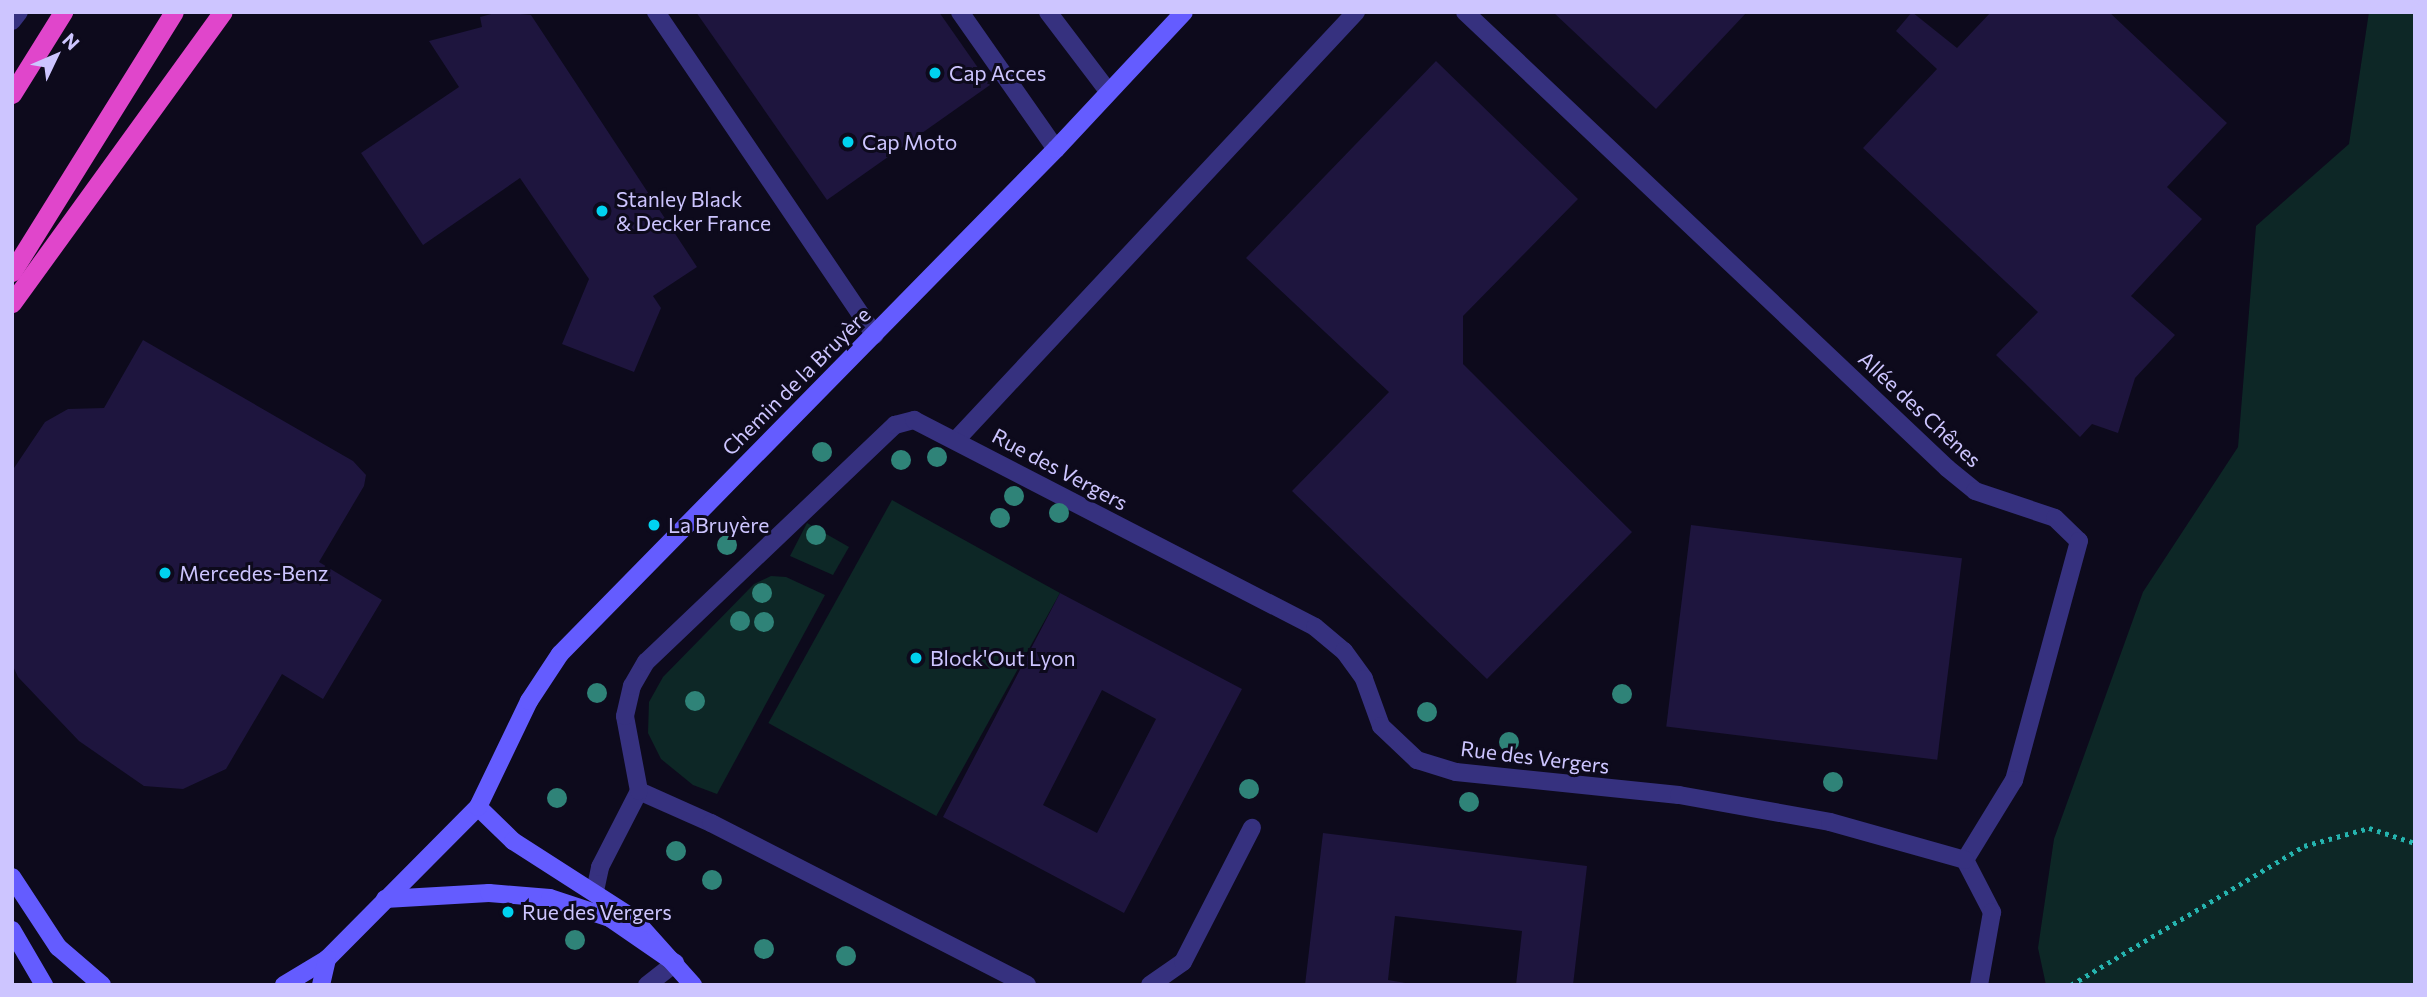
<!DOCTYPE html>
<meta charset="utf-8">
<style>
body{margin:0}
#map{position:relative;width:2427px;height:997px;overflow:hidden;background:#0d0a1c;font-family:Commissioner,sans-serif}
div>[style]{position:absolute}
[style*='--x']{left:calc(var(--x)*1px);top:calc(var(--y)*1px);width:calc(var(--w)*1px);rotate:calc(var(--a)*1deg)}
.green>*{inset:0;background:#0d2726;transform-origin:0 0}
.building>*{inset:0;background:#1e153e;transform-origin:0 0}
.path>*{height:4.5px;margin-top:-2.25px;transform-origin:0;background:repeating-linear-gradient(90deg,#25b4af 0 3.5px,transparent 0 8.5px)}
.service>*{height:18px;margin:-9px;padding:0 9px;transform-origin:9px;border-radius:9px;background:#36317f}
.minor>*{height:18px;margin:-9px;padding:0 9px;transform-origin:9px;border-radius:9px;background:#36317f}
.secondary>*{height:18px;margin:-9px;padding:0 9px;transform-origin:9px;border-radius:9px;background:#645cff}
.trunk>*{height:19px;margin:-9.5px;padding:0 9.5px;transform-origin:9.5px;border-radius:9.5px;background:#e046cb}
.trees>*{width:20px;height:20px;margin:-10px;border-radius:50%;background:#2f8378}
.dots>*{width:19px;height:19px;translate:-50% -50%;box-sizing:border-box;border:4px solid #0d0a1c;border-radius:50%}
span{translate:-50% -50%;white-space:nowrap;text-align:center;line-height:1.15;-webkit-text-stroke:6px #0d0a1c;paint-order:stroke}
.poi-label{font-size:21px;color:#cdc5ff}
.left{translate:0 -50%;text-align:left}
.street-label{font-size:21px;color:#cdc5ff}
.frame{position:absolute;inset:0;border:14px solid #cdc5ff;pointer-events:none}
.north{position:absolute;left:21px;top:21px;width:70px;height:70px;-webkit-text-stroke:5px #0d0a1c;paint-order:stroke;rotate:46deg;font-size:19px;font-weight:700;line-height:28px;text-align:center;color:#cdc5ff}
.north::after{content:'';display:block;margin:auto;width:24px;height:32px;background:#cdc5ff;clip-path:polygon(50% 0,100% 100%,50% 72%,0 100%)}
</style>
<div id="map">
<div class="green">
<div style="clip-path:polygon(2369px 12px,2415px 12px,2415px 985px,2046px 985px,2038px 948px,2054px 839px,2143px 592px,2238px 447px,2256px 226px,2349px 144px)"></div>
<div style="left:892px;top:500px;width:192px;height:255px;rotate:29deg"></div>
<div style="clip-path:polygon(807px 523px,849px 547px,833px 575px,790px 556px)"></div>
<div style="clip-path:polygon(771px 576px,786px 577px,825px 595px,717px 794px,693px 785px,661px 759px,648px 733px,649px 702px,663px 677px,754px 584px)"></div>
</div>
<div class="building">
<div style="clip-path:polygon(499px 12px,531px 15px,697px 267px,653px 296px,661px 308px,634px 372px,562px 344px,589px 279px,520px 178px,423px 245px,361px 153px,459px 87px,429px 41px,482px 27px,480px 17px)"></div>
<div style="clip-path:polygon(696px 12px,939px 12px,990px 85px,827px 200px)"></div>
<div style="clip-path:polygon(1553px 12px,1747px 12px,1656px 109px)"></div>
<div style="clip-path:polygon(1912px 12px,1957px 48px,1991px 12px,2109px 12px,2227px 123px,2167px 187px,2202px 219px,2131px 296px,2175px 335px,2135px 378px,2118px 433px,2092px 424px,2080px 437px,1996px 355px,2038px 312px,1863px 148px,1937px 69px,1896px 31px)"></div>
<div style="clip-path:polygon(1436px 61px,1578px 199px,1463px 316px,1463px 364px,1632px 532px,1487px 679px,1292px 491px,1389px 392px,1246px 258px)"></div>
<div style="clip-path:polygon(143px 340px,353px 461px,366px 475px,364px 486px,319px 562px,382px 600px,323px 699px,282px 674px,226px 769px,183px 789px,144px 786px,79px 741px,18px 677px,12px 664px,12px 471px,45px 422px,68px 409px,104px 408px)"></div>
<div style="left:1691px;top:525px;width:273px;height:203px;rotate:7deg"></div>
<div style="clip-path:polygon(evenodd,1060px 593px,1242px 689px,1124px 913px,943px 817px,1060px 593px,1102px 690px,1156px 719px,1097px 833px,1043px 805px,1102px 690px)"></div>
<div style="clip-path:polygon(1323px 833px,1587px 866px,1573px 985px,1516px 985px,1522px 931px,1395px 916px,1388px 980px,1417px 985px,1305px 985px)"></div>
</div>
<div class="path">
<div style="--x:2071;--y:985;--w:271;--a:-30.8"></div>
<div style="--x:2304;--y:846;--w:67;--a:-15.5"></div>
<div style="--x:2369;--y:828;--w:48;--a:18.1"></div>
</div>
<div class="service">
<div style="--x:656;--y:12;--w:390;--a:55.9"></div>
<div style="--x:960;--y:12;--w:167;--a:55"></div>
<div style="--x:1048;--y:12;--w:99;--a:52.8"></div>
<div style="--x:12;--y:21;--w:11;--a:-52"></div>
<div style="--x:956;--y:440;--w:586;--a:-46.94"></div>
<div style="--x:639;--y:791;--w:79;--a:24"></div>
<div style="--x:711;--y:823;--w:355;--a:27.1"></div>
<div style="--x:647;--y:985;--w:36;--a:-38"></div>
<div style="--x:1150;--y:985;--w:40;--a:-34.9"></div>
<div style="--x:1183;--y:962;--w:151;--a:-62.8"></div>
</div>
<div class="minor">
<div style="--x:1465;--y:12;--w:664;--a:43.41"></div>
<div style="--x:1947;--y:468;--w:36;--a:39"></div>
<div style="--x:1975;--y:491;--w:84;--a:18.6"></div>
<div style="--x:2055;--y:518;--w:33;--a:44"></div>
<div style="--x:2079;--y:541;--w:248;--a:105.2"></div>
<div style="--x:2014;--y:780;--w:94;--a:121.5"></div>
<div style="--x:1965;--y:860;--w:59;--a:62.6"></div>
<div style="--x:1992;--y:912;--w:74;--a:100.1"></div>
<div style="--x:595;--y:891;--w:25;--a:-78"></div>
<div style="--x:600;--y:867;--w:85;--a:-62.8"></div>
<div style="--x:639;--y:791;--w:76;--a:-100.6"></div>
<div style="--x:625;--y:716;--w:31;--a:-77"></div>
<div style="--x:632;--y:686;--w:28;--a:-60"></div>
<div style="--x:646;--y:662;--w:344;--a:-43.6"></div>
<div style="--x:895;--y:425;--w:20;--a:-15"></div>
<div style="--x:914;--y:420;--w:451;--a:27.3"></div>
<div style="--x:1315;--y:627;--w:38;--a:40"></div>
<div style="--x:1344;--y:651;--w:34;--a:54"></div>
<div style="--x:1364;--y:679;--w:50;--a:70.1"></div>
<div style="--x:1381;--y:726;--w:50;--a:43.4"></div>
<div style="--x:1417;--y:760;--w:41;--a:17.1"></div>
<div style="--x:1456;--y:772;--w:224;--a:5.9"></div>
<div style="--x:1679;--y:795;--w:153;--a:10.1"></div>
<div style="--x:1830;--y:822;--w:140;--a:15.7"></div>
</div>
<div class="secondary">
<div style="--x:478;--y:807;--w:49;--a:44.2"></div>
<div style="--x:513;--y:841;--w:143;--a:32.7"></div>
<div style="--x:633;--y:918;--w:90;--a:48.2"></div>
<div style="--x:12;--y:877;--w:84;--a:56.7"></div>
<div style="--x:58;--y:947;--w:58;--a:40.8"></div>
<div style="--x:385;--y:899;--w:104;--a:-3.3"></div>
<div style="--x:489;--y:893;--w:61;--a:4.7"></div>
<div style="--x:550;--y:898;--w:63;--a:18.4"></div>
<div style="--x:610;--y:918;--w:79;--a:34.7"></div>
<div style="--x:12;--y:930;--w:64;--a:59.8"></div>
<div style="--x:284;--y:985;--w:50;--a:-31.2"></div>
<div style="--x:327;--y:959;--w:214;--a:-45.2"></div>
<div style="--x:478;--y:807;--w:118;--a:-64.3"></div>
<div style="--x:529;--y:701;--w:56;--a:-56.6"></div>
<div style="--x:560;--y:654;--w:708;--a:-45.52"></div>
<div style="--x:1056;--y:149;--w:187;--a:-46.9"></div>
<div style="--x:321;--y:985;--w:27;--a:-77"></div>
</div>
<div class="trunk">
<div style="--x:12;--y:94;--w:97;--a:-58.1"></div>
<div style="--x:12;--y:272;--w:306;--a:-58.1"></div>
<div style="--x:12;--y:303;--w:359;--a:-54.1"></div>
</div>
<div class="trees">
<div style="left:822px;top:452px"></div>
<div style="left:937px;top:457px"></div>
<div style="left:901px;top:460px"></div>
<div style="left:1014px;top:496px"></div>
<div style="left:1059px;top:513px"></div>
<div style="left:1000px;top:518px"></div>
<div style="left:816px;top:535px"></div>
<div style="left:727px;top:545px"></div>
<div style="left:762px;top:593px"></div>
<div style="left:740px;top:621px"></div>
<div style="left:764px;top:622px"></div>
<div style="left:597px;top:693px"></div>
<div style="left:1622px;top:694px"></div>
<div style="left:695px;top:701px"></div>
<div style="left:1427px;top:712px"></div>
<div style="left:1509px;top:742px"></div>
<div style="left:1833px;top:782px"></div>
<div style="left:1249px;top:789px"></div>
<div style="left:557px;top:798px"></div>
<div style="left:1469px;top:802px"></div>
<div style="left:676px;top:851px"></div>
<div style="left:712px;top:880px"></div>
<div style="left:575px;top:940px"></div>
<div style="left:764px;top:949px"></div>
<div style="left:846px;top:956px"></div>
</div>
<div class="dots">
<div style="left:935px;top:73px;background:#00d2f0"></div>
<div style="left:848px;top:142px;background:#00d2f0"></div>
<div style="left:602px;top:211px;background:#00d2f0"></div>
<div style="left:654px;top:525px;background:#00d2f0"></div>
<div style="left:165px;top:573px;background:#00d2f0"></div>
<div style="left:916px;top:658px;background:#00d2f0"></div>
<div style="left:508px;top:912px;background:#00d2f0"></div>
</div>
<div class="poi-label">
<span class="left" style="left:949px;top:73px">Cap Acces</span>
<span class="left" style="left:862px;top:142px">Cap Moto</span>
<span class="left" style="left:616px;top:211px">Stanley Black<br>&amp; Decker France</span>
<span class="left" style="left:668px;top:525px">La Bruyère</span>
<span class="left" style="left:179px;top:573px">Mercedes-Benz</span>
<span class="left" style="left:930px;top:658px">Block'Out Lyon</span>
<span class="left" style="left:522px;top:912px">Rue des Vergers</span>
</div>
<div class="street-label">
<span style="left:796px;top:381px;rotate:-45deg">Chemin de la Bruyère</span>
<span style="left:1920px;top:409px;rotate:43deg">Allée des Chênes</span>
<span style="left:1060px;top:469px;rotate:28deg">Rue des Vergers</span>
<span style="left:1535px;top:757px;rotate:7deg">Rue des Vergers</span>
</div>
<div class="frame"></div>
<div class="north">N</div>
</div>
